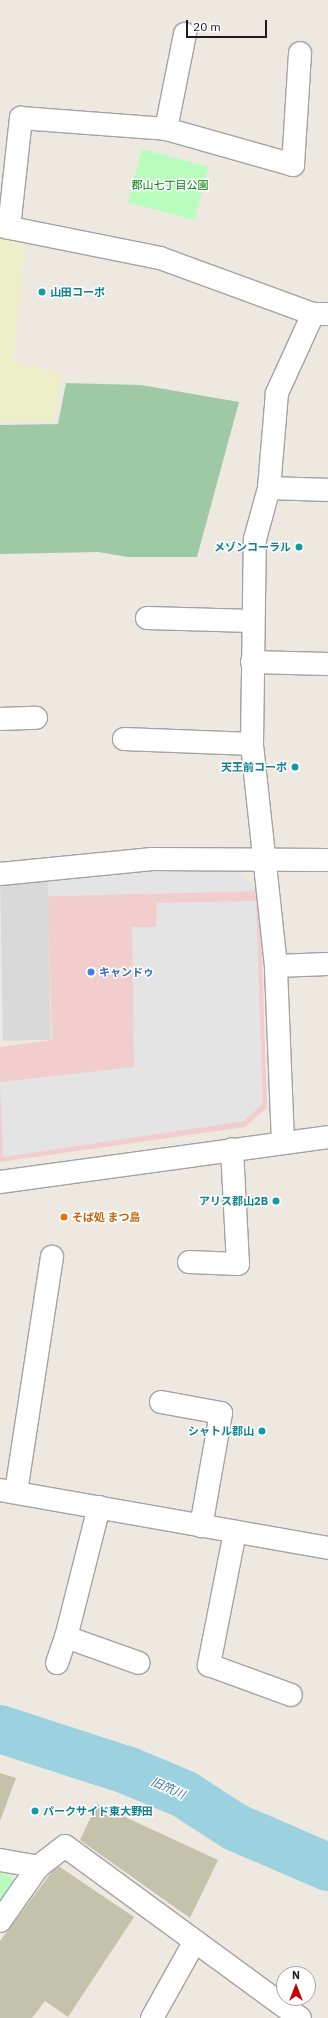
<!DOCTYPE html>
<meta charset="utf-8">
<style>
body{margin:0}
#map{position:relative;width:328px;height:2018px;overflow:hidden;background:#eee9e0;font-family:"IBM Plex Sans","Noto Sans JP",sans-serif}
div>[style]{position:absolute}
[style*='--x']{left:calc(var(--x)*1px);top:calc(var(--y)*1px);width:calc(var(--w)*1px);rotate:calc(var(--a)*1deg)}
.residential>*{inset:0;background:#dad9d9;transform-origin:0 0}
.commercial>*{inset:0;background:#f1cecd}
.construction>*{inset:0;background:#c3c3ab}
.farmland>*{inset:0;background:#edefc9}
.cemetery>*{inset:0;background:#9fc9a5}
.park>*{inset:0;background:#b8fdbd;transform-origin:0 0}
.parking>*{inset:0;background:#e4e4e4}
.river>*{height:48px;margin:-24px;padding:0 24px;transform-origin:24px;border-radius:24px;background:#9cd1e0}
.roads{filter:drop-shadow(1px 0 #a3a3a3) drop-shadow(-1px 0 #a3a3a3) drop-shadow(0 1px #a3a3a3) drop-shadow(0 -1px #a3a3a3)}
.minor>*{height:22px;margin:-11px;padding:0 11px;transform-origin:11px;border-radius:11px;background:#fff}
.dots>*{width:11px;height:11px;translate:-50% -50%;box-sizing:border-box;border:2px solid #fff;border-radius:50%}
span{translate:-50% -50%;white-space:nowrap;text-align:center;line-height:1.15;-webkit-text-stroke:3px #fff;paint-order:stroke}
.park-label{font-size:11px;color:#03810c}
.culture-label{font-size:11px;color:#0d838f;font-weight:700}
.left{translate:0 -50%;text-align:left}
.right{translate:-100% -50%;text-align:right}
.shop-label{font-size:11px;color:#366cbe;font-weight:700}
.food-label{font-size:11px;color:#c56008;font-weight:700}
.water-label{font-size:12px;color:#4076aa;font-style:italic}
.north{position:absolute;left:276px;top:1966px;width:40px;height:40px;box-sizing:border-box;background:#fff;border:1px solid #a4a4a4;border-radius:50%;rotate:0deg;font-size:11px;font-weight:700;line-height:16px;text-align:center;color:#1c1c1c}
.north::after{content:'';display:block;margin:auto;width:14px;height:18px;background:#c70002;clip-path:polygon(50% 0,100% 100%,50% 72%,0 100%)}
.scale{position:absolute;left:186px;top:20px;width:81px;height:18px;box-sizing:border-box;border:2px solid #1c1c1c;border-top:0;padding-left:5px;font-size:12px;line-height:14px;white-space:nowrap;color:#1c1c1c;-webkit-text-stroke:3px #fff;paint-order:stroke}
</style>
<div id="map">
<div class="residential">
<div style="left:48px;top:874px;width:166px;height:48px;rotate:89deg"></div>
</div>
<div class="commercial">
<div style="clip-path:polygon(260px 891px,267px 1108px,245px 1127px,0 1162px,0 1047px,52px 1040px,48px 896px)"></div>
</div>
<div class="construction">
<div style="clip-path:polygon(0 1773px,16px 1778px,0 1821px)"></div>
<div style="clip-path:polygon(97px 1804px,218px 1860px,190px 1918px,80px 1840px)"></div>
<div style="clip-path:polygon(57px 1865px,134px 1917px,68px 2017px,45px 2001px,32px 2018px,0 2018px,0 1941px)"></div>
</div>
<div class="farmland">
<div style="clip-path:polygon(0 238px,25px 243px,14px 362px,61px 373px,53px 422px,0 421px)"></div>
</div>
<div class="cemetery">
<div style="clip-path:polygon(66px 383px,141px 385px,239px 402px,197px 557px,128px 557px,98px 552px,0 554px,0 425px,58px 424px)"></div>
</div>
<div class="park">
<div style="left:142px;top:149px;width:69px;height:55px;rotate:15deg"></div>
<div style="clip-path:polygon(0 1873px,11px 1875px,15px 1885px,0 1906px)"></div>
</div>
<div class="parking">
<div style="clip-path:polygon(233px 867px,260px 891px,48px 896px,48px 874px)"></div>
<div style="clip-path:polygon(256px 901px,263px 1103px,244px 1121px,3px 1157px,0 1082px,134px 1067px,132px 927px,156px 927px,157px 903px)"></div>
</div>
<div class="river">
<div style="--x:0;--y:1729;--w:136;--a:18"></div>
<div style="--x:129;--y:1771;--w:60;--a:22.7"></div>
<div style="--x:184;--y:1794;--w:61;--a:32.9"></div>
<div style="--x:235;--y:1827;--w:101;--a:23.3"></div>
</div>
<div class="roads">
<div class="minor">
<div style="--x:166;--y:129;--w:97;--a:-78.7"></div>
<div style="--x:0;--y:226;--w:163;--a:11.3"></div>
<div style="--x:160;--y:258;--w:163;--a:20.1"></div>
<div style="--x:313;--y:314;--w:15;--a:0"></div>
<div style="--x:9;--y:228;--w:111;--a:-83.8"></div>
<div style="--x:21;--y:118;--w:145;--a:4.3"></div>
<div style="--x:166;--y:129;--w:132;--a:15.8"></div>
<div style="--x:293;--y:165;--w:112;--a:-86.4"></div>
<div style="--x:269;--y:488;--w:59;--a:1.9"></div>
<div style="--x:147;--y:618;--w:106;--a:1.6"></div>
<div style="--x:252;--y:662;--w:76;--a:1.5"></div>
<div style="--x:0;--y:719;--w:36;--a:-2"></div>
<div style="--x:124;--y:739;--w:128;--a:2.2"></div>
<div style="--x:0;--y:874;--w:153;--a:-5.6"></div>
<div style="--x:152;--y:859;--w:176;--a:0.3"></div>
<div style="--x:276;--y:966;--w:52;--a:-2.2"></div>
<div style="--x:283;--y:1143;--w:177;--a:-92.3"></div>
<div style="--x:276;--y:966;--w:223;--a:-96.2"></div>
<div style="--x:252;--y:744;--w:205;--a:-89.2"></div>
<div style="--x:255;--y:539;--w:53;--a:-74.6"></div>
<div style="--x:269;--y:488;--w:95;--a:-85.2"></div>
<div style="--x:277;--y:393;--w:87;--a:-65.5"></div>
<div style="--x:0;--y:1182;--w:331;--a:-7.8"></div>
<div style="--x:189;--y:1262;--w:49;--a:2.3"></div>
<div style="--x:238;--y:1264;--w:115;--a:-93"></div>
<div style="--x:161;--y:1402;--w:61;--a:10.4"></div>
<div style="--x:221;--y:1413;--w:115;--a:100"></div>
<div style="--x:0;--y:1490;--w:333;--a:10"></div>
<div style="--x:16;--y:1492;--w:238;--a:-81.3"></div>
<div style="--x:99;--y:1507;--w:134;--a:104.2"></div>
<div style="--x:66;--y:1637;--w:77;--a:19.6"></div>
<div style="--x:235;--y:1532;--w:136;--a:101.1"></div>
<div style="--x:209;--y:1665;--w:87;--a:20.1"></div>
<div style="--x:57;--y:1663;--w:28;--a:-71"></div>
<div style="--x:0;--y:1860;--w:39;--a:10"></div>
<div style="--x:38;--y:1867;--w:66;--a:125.1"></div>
<div style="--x:38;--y:1867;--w:34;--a:-38"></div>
<div style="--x:65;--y:1846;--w:291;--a:36.2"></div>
<div style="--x:152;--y:2018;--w:88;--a:-60.8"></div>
</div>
</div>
<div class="dots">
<div style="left:42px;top:292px;background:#0f9aa8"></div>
<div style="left:299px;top:547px;background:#0f9aa8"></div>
<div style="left:295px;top:767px;background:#0f9aa8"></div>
<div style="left:91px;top:972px;background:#3f7fe0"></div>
<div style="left:276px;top:1201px;background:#0f9aa8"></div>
<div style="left:64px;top:1217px;background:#e8710a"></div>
<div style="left:262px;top:1431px;background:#0f9aa8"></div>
<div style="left:35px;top:1811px;background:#0f9aa8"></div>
</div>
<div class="park-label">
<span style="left:170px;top:185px">郡山七丁目公園</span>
</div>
<div class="culture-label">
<span class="left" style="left:50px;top:292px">山田コーポ</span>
<span class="right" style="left:291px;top:547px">メゾンコーラル</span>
<span class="right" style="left:287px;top:767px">天王前コーポ</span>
<span class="right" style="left:268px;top:1201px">アリス郡山2B</span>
<span class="right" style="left:254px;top:1431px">シャトル郡山</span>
<span class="left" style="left:43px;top:1811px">パークサイド東大野田</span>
</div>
<div class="shop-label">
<span class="left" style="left:99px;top:972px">キャンドゥ</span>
</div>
<div class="food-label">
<span class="left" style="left:72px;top:1217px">そば処 まつ島</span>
</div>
<div class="water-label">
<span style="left:168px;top:1788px;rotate:24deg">旧笊川</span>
</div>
<div class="north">N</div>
<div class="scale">20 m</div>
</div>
